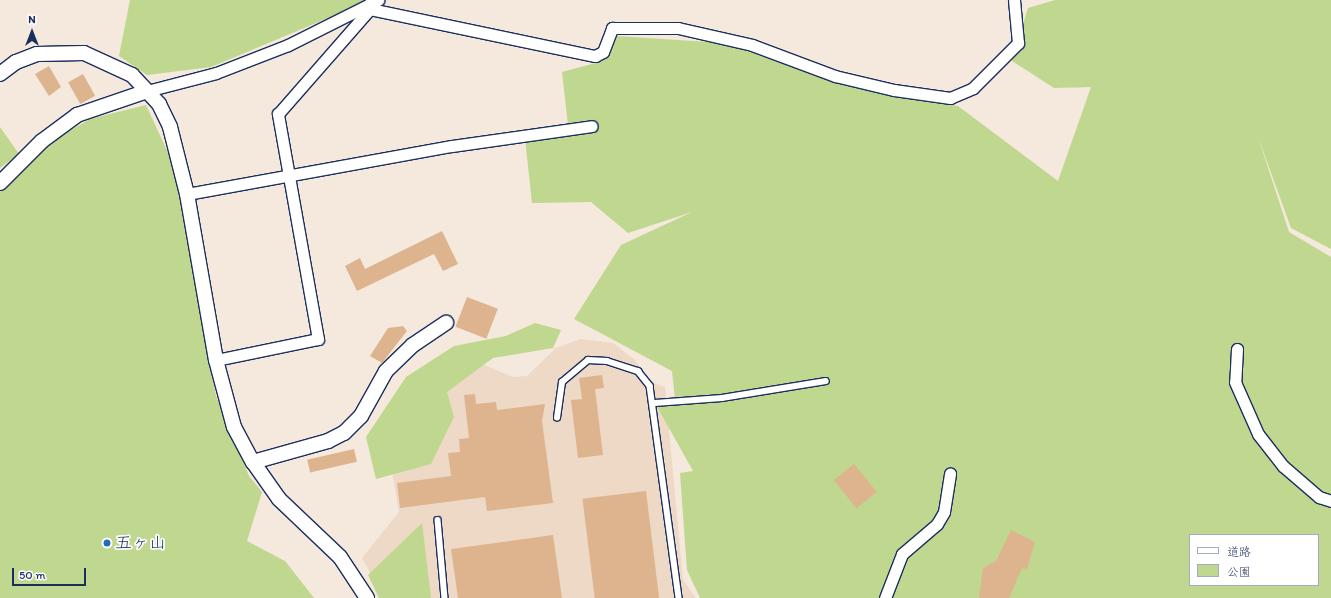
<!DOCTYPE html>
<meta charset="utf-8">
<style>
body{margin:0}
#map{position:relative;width:1331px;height:598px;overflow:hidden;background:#f5e8dd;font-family:Itim,"Klee One",sans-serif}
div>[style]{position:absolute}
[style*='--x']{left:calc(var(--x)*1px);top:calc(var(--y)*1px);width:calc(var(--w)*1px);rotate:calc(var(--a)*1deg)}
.built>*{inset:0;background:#eed8c6}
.green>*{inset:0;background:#bfd78e}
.building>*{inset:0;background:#deb48f;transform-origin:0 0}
.roads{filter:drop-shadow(1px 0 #1b2f5e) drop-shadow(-1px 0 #1b2f5e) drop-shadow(0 1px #1b2f5e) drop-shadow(0 -1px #1b2f5e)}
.service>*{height:5.5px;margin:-2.75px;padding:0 2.75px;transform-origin:2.75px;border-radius:2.75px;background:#fff}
.minor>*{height:11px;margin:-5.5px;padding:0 5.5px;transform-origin:5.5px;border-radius:5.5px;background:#fff}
.tertiary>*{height:14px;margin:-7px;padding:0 7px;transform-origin:7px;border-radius:7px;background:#fff}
.dots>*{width:11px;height:11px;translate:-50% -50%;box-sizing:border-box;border:2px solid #fff;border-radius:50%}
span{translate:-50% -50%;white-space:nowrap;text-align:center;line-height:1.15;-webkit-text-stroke:3.5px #fff;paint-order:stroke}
.poi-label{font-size:17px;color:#1b2f5e}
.left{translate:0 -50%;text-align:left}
.legend{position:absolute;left:1189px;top:534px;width:130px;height:52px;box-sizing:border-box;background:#fff;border:1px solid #a4acbf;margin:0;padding:5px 7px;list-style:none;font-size:12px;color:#1b2f5e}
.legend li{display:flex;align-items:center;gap:8px;height:20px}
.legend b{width:20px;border:1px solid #a4acbf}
.north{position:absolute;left:12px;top:12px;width:40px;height:40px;-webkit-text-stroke:3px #fff;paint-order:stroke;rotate:0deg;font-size:11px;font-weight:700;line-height:16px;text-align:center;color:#1b2f5e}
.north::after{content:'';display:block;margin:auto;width:14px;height:18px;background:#1b2f5e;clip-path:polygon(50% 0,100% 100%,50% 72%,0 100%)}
.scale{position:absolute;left:12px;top:568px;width:74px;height:18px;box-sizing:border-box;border:2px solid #1b2f5e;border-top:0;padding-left:5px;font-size:12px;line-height:14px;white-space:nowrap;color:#1b2f5e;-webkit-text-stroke:3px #fff;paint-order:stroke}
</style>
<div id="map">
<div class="built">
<div style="clip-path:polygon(581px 339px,613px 343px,635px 360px,650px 382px,665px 387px,683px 580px,696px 598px,384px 598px,362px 558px,399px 512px,391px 465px,439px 368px,475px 361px,513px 377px,527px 376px,556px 348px)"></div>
</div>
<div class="green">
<div style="clip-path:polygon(130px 0,371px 0,211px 67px,147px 75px,119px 56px)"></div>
<div style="clip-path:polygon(evenodd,1055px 0,1331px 0,1331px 249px,1291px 228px,1257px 134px,1289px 232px,1331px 257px,1331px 598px,700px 598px,687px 570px,680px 473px,693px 471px,655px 403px,675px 399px,672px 371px,574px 319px,621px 245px,692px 212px,628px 233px,591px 202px,532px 203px,525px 138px,569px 134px,562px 72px,603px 61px,616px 36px,724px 43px,834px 82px,958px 106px,1058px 181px,1091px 87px,1054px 88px,1012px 61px,1028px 8px,1055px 0,1190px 535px,1318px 535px,1318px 585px,1190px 585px,1190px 535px)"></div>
<div style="clip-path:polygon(146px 105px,170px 157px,181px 200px,216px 396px,249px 476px,262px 492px,247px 541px,285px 561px,314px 598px,0 598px,0 171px,90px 119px)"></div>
<div style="clip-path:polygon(0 127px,19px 154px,0 168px)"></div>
<div style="clip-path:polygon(535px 323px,561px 330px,553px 348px,493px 358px,447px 392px,454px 417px,431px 464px,376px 479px,366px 437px,406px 377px,454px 346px,506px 336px)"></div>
<div style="clip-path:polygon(422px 523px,431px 598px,379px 598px,368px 575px)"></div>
</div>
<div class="building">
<div style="clip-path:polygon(49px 66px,61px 87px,49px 96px,35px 74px)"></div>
<div style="left:83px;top:74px;width:25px;height:17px;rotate:61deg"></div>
<div style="clip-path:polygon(442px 231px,458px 264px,443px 271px,434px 254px,357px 291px,345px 266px,360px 258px,365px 269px)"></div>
<div style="left:467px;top:297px;width:33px;height:32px;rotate:21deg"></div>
<div style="clip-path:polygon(403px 326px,407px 331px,382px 363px,370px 356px,388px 328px)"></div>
<div style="clip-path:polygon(602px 375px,604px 388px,595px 389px,603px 455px,578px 458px,571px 400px,582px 399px,579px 378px)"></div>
<div style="clip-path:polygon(475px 394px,476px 404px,496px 402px,497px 410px,545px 404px,542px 421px,553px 503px,487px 511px,485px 497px,400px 508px,397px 483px,451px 476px,448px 453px,460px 452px,459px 439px,469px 438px,464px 395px)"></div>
<div style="left:354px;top:449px;width:13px;height:48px;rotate:77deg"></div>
<div style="left:854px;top:464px;width:36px;height:26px;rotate:51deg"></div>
<div style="left:646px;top:491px;width:108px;height:64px;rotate:83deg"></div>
<div style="clip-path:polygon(1011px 530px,1035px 542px,1027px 569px,1022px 568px,1009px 598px,979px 598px,983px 568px,996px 561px)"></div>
<div style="clip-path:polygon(553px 535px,562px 598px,458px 598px,451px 549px)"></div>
</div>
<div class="roads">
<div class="service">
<div style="--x:655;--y:403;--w:67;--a:-4.3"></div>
<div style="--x:722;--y:398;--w:105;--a:-9.3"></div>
<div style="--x:557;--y:418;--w:36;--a:-82"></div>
<div style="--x:562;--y:382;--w:34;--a:-40"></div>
<div style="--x:588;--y:360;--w:19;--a:3"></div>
<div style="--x:607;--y:361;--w:33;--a:18"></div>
<div style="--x:638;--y:371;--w:19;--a:51"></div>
<div style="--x:650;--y:386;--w:214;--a:82.2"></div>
<div style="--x:438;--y:520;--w:78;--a:84.9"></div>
</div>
<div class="minor">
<div style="--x:370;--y:9;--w:230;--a:11.8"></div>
<div style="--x:595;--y:56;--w:9;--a:-27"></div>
<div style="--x:603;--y:52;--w:26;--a:-69"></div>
<div style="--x:612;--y:28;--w:66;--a:0"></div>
<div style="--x:678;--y:28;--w:76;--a:12.9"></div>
<div style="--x:752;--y:45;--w:89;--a:20.5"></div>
<div style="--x:835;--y:76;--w:61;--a:13.3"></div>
<div style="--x:894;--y:90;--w:57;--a:8.1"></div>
<div style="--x:950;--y:98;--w:25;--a:-23"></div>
<div style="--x:973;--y:88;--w:64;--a:-45"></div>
<div style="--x:1018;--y:43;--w:43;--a:-95.3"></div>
<div style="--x:147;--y:91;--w:71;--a:-14.6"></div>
<div style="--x:216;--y:73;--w:77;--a:-21.3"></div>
<div style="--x:288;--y:45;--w:101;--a:-26.6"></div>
<div style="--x:187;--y:194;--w:269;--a:-10.3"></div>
<div style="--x:452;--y:146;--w:141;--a:-8.1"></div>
<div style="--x:1237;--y:349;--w:33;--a:93"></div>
<div style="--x:1235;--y:382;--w:57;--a:66.1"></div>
<div style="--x:1258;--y:434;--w:41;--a:52"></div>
<div style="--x:1283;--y:466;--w:48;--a:40.7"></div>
<div style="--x:1319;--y:497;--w:13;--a:18"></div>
<div style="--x:216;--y:360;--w:104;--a:-11.6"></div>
<div style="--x:318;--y:339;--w:229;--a:-100.1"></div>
<div style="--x:278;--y:114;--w:140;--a:-48.8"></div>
<div style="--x:370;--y:9;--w:5;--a:-101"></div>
<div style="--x:885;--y:598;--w:47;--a:-68.9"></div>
<div style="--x:902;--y:554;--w:46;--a:-40.6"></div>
<div style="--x:937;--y:524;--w:14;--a:-60"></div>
<div style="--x:944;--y:512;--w:39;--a:-81"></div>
</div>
<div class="tertiary">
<div style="--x:0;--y:74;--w:20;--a:-37"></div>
<div style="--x:16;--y:62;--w:22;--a:-21"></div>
<div style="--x:37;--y:54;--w:47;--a:-1.2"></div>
<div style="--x:84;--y:53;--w:53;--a:24.6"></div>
<div style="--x:132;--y:75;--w:40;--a:47"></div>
<div style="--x:159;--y:104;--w:25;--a:64"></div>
<div style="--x:170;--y:127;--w:69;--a:75.8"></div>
<div style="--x:187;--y:194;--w:169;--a:80.1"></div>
<div style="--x:216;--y:360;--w:69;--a:75"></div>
<div style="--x:234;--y:427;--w:40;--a:62"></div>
<div style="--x:253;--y:462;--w:45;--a:54.9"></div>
<div style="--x:279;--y:499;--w:84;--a:43.6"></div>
<div style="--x:340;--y:557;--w:49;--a:56.6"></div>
<div style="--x:0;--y:183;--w:59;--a:-45"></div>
<div style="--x:42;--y:141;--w:44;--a:-36.6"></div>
<div style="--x:77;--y:115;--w:74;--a:-18.9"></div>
<div style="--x:253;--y:462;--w:78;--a:-15.6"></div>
<div style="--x:328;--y:441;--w:18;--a:-27"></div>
<div style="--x:344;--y:433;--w:24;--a:-45"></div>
<div style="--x:361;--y:416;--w:51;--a:-60.9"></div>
<div style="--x:386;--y:371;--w:37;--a:-44"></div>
<div style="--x:413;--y:345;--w:40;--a:-34"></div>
</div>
</div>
<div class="dots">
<div style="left:107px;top:543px;background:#1f6fb2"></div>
</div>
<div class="poi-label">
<span class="left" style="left:115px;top:543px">五ヶ山</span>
</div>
<ul class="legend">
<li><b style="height:5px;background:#fff"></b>道路</li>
<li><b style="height:11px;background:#bfd78e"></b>公園</li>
</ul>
<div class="north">N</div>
<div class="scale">50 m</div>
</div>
